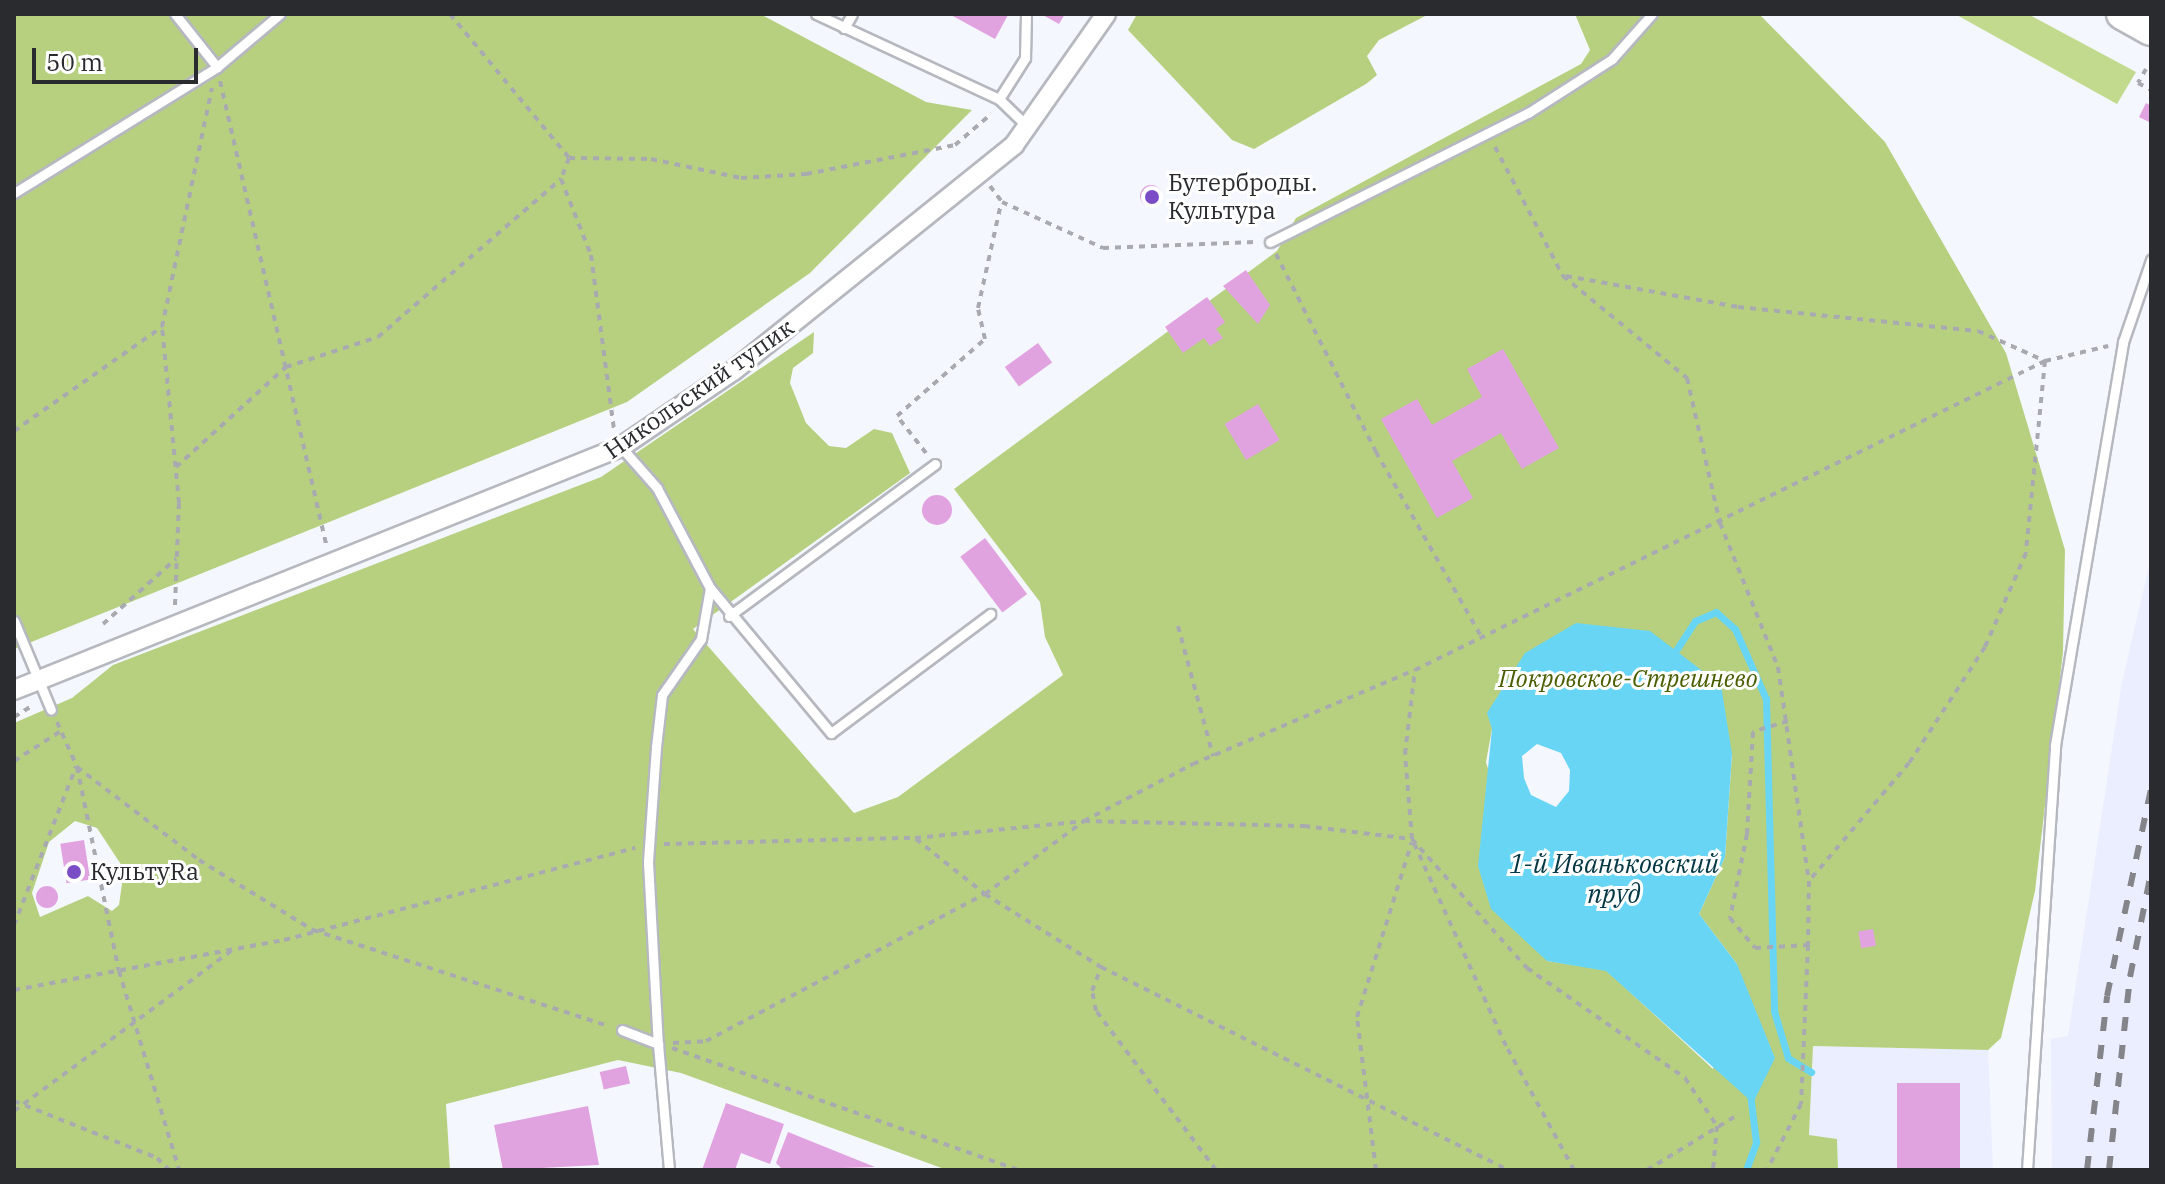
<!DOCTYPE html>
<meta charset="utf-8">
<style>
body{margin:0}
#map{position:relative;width:2165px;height:1184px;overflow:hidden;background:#f5f7ff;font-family:"IBM Plex Serif",serif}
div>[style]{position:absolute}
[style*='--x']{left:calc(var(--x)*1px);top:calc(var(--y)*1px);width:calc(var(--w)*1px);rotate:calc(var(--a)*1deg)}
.built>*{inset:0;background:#eaeefe}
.green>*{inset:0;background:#c1da8e}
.forest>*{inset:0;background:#b6d080}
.water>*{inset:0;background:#69d5f5}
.stream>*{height:7px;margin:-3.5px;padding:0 3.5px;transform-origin:3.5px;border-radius:3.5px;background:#69d5f5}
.building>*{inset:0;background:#e1a3e0;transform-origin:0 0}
.round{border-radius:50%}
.path>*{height:4px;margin-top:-2px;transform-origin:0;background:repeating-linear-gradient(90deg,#a8aab0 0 6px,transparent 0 12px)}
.roads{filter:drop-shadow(2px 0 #b6b8bf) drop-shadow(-2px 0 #b6b8bf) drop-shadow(0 2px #b6b8bf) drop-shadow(0 -2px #b6b8bf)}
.lane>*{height:9px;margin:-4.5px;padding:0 4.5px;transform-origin:4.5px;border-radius:4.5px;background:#fff}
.street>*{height:18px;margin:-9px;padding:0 9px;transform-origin:9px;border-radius:9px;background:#fff}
.primary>*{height:30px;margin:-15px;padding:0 15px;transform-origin:15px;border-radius:15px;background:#fff}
.rail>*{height:6px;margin-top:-3px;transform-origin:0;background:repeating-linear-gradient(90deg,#84858b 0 14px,transparent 0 28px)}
.dots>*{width:22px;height:22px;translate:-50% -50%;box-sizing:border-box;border:4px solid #fff;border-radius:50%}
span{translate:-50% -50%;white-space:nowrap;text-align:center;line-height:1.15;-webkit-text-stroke:6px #fff;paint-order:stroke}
.poi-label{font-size:24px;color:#2a2b2e}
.left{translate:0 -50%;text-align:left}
.street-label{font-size:24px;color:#2a2b2e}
.park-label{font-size:24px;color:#495e00;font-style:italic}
.water-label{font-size:26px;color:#043845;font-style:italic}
.frame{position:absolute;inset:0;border:16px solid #2a2b2e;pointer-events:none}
.scale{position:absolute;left:32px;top:48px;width:166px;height:36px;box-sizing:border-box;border:4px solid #2a2b2e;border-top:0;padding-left:10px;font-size:24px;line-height:28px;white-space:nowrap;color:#2a2b2e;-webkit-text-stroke:6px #fff;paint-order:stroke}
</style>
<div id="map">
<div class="built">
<div style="clip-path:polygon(2151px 558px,2151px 1170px,2052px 1170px,2051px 1039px,2068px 1036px,2122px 682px)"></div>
<div style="clip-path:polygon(1813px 1046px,1988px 1050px,1993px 1170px,1838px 1170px,1837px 1139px,1809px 1135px)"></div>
</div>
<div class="green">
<div style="clip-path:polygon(1955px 14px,2028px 14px,2136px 72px,2117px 104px)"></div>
</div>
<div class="forest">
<div style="clip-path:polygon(14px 14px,760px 14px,926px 102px,972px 110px,810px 273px,627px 402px,14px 649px)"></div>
<div style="clip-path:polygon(1137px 14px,1429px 14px,1379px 40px,1367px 56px,1377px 75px,1366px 84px,1254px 149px,1232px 140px,1128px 30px)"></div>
<div style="clip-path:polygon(evenodd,1575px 14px,1759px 14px,1885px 142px,2006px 353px,2065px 550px,2063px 652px,2035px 891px,2001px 1038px,1988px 1050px,1813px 1046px,1809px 1135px,1837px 1139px,1838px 1170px,947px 1170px,681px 1073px,618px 1060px,446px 1104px,450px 1170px,14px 1170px,14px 723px,72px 698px,113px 665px,601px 477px,814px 332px,813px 353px,793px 368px,790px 383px,806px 423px,829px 446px,846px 448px,874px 429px,892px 433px,910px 473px,693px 629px,854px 813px,898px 797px,1063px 675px,1045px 637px,1040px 602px,954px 489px,1277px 251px,1296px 218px,1581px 64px,1590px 50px,1575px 14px,1492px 729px,1732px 754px,1725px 857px,1699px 914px,1737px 964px,1713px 1069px,1606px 970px,1547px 961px,1486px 762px,1492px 729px,1575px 14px,75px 821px,97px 828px,124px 869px,119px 905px,112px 911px,88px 896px,40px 917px,32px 893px,49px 842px,75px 821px)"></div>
</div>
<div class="water">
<div style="clip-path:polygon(evenodd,1576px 623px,1650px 631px,1721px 685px,1732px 754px,1725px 857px,1699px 914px,1737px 964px,1775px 1058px,1753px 1103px,1606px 971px,1547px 961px,1491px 909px,1478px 866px,1492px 729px,1487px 713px,1525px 653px,1576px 623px,1537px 744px,1561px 753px,1570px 770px,1569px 791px,1556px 807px,1531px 795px,1524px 778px,1522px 756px,1537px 744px)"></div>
</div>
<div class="stream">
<div style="--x:1671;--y:658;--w:44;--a:-57"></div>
<div style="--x:1695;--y:621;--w:23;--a:-23"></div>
<div style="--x:1716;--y:612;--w:25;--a:42"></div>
<div style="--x:1735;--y:629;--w:77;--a:66.1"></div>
<div style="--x:1766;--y:699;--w:312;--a:88.5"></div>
<div style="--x:1774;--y:1011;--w:49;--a:73.4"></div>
<div style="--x:1788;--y:1058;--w:27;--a:31"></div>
<div style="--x:1746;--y:1170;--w:30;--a:-70"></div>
<div style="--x:1756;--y:1142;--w:48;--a:-97.1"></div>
</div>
<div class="building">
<div style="clip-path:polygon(949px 14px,1006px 14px,1008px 15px,995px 39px)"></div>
<div style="clip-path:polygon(1041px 14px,1065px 14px,1059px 24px)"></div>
<div style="clip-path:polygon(2146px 103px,2151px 106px,2151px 123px,2139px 117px)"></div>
<div class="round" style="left:1140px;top:185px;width:22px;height:22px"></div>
<div style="clip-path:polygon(1246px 270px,1270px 305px,1258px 324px,1223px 286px)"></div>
<div style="clip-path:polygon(1207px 297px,1225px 322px,1216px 329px,1223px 338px,1210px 346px,1204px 338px,1183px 353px,1165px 327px)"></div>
<div style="left:1038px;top:343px;width:24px;height:41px;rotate:54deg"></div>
<div style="clip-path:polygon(1503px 349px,1559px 448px,1522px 469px,1501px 433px,1452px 461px,1473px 498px,1437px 518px,1381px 419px,1417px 399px,1432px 425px,1482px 397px,1467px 369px)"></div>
<div style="left:1258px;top:404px;width:42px;height:39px;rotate:59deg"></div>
<div class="round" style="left:922px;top:495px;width:30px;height:30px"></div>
<div style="left:985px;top:538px;width:70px;height:31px;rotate:53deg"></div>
<div style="left:84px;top:840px;width:40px;height:24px;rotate:81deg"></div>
<div class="round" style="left:36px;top:886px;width:22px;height:22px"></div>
<div style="left:1873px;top:929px;width:17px;height:15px;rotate:80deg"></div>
<div style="left:626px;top:1066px;width:18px;height:27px;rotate:77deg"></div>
<div style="left:1897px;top:1083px;width:63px;height:87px"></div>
<div style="clip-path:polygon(726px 1103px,784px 1124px,770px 1164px,741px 1153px,735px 1170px,702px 1170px)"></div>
<div style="clip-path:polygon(588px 1106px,599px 1165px,503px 1170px,494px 1125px)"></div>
<div style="clip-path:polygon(788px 1132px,875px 1167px,783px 1170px,776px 1163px)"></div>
</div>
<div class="path">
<div style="--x:450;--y:14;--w:187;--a:50.4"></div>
<div style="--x:569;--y:158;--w:82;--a:0.7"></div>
<div style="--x:651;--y:159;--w:92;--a:11.9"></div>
<div style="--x:741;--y:178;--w:65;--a:-3.5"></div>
<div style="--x:806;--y:174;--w:152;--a:-11"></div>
<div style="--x:955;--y:145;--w:48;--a:-40.7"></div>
<div style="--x:2146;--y:69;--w:16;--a:120"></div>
<div style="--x:2138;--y:83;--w:15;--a:28"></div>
<div style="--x:220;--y:81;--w:475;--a:77.1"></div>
<div style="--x:1495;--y:147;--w:146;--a:62.2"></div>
<div style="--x:1563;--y:276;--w:161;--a:39.4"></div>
<div style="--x:1687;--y:378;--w:149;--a:77.2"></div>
<div style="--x:1720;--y:523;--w:155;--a:68.1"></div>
<div style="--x:1778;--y:667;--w:216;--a:81.8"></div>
<div style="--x:1809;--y:881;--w:64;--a:90.9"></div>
<div style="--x:1808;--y:945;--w:159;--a:92.5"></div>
<div style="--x:1801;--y:1104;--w:74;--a:117.3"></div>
<div style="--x:569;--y:158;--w:22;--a:111"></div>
<div style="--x:561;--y:179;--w:82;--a:68.5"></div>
<div style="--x:591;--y:255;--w:177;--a:82.5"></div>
<div style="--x:990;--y:186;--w:20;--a:53"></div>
<div style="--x:1002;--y:202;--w:111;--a:24.5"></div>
<div style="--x:1103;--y:248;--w:152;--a:-2.3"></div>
<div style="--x:1276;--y:254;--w:222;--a:63.2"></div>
<div style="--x:1376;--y:452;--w:210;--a:60.3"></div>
<div style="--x:1566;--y:276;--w:175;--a:10.2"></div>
<div style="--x:1738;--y:307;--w:241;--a:5.7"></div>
<div style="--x:1978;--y:331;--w:73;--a:24.1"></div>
<div style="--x:2045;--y:361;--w:193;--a:95.7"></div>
<div style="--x:2026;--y:553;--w:103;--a:113.6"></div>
<div style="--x:1985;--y:647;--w:139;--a:123.2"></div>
<div style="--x:1909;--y:763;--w:155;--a:130.3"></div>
<div style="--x:14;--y:431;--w:181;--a:-35.1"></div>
<div style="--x:926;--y:453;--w:47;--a:-128.1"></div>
<div style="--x:897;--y:416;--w:117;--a:-41.2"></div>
<div style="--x:985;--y:339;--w:32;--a:-103"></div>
<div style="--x:978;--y:308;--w:107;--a:-77.6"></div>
<div style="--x:176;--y:467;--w:149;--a:-42.3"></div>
<div style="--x:286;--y:367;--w:97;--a:-18.1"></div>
<div style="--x:378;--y:337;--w:242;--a:-40.8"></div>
<div style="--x:175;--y:605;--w:102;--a:-87.8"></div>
<div style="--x:179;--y:503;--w:177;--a:-95.5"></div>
<div style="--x:162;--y:327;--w:244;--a:-78.2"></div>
<div style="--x:103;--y:624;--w:98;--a:-41.7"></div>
<div style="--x:1178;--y:626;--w:135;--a:74.9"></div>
<div style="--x:14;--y:717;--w:19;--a:-32"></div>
<div style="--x:1788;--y:721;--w:37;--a:163"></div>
<div style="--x:1753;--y:732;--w:102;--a:93.4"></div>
<div style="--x:1747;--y:834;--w:86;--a:101.4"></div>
<div style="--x:1730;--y:918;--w:39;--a:50"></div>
<div style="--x:1755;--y:948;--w:53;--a:-3.2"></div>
<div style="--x:57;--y:722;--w:49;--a:66"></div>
<div style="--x:77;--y:767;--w:208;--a:78.4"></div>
<div style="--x:119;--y:971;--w:208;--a:73.2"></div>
<div style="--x:14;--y:761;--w:56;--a:-32.6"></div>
<div style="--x:77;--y:767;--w:153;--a:37.3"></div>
<div style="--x:199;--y:860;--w:134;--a:31.6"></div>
<div style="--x:313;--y:930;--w:310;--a:18"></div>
<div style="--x:916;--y:839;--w:88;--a:38.6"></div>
<div style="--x:985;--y:894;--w:137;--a:32.2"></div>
<div style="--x:664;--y:844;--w:251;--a:-1.4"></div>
<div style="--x:915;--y:838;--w:170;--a:-5.7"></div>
<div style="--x:1084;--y:821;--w:220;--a:1.3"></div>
<div style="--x:1304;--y:826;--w:109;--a:6.9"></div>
<div style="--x:1412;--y:839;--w:173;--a:48.3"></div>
<div style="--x:1527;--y:968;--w:193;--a:34.8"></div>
<div style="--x:1685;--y:1078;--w:58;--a:56.3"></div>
<div style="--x:1717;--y:1126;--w:44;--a:95.2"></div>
<div style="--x:14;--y:925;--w:170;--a:-68.6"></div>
<div style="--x:14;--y:990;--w:275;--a:-10.5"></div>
<div style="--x:284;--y:940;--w:363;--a:-14.7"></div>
<div style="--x:673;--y:1043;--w:33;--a:-3"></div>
<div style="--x:706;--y:1041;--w:315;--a:-27.8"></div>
<div style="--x:985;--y:894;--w:123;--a:-36.4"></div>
<div style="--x:1084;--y:821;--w:123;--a:-27.6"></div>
<div style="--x:1193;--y:764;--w:240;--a:-23"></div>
<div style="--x:672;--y:1048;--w:368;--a:19.4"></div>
<div style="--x:14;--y:1101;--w:154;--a:21.7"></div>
<div style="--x:157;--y:1158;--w:17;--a:45"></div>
<div style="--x:14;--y:1111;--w:273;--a:-36.4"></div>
<div style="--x:1216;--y:1170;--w:199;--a:-127"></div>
<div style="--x:1096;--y:1011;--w:20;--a:-101"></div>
<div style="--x:1092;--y:991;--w:26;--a:-69"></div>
<div style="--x:1101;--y:967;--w:456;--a:26.5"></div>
<div style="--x:1376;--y:1170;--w:154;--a:-97.1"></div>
<div style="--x:1357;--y:1017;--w:183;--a:-72.6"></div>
<div style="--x:1574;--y:1170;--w:141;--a:-118.7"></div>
<div style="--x:1506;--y:1046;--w:227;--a:-114.4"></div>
<div style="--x:1412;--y:839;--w:85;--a:-94.7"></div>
<div style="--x:1405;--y:754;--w:85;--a:-83.2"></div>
<div style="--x:1415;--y:670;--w:702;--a:-26.13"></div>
<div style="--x:2045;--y:361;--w:65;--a:-13.4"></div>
<div style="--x:1647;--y:1170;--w:108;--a:-31.3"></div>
</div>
<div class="roads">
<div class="lane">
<div style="--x:175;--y:14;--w:68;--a:51.6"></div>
<div style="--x:816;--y:14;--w:202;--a:24.9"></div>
<div style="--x:999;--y:99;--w:49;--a:-57.6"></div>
<div style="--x:1025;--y:58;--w:44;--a:-88.7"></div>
<div style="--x:844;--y:28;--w:16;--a:-60"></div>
<div style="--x:999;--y:99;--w:42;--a:44"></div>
<div style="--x:14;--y:193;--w:239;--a:-31.8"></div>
<div style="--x:217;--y:67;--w:82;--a:-40.1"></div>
<div style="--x:1270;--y:242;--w:288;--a:-26.6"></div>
<div style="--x:1528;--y:113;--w:100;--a:-32.7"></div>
<div style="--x:1612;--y:59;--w:60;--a:-48.4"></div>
<div style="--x:621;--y:447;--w:55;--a:48.7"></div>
<div style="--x:657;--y:488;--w:113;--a:62.1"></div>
<div style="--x:710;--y:588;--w:52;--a:100"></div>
<div style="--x:701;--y:639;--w:68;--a:124.9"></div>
<div style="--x:662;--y:695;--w:52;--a:96.6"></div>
<div style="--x:656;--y:747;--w:115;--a:94"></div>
<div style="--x:648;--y:862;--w:182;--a:86.9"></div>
<div style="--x:710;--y:588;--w:189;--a:50.2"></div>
<div style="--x:831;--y:733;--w:199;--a:-36.8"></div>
<div style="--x:729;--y:616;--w:256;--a:-36.4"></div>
<div style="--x:14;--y:621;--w:96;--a:67.4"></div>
<div style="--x:622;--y:1030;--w:39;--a:21"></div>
<div style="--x:658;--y:1044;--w:126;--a:85"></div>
<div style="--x:2027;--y:1170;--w:426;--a:-86.2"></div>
<div style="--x:2055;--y:745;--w:409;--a:-80.4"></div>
<div style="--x:2123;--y:342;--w:87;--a:-71.1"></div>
</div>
<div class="street">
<div style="--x:14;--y:690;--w:654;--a:-21.82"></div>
<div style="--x:621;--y:447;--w:135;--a:-34.2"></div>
<div style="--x:733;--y:371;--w:361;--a:-38.8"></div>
<div style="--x:1014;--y:145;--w:160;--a:-54.9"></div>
</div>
<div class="primary">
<div style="--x:2122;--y:14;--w:33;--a:29"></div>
</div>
</div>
<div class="rail">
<div style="--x:2087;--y:1170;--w:175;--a:-83.4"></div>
<div style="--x:2107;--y:996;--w:212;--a:-78"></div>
<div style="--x:2109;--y:1170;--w:194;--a:-83.8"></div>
<div style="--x:2130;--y:977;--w:106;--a:-78.6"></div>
</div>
<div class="dots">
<div style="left:1152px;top:197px;background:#7a4dc6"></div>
<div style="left:74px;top:872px;background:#7a4dc6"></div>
</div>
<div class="poi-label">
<span class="left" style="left:1168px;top:197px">Бутерброды.<br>Культура</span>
<span class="left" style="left:90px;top:872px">КультуRа</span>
</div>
<div class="street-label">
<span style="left:699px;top:389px;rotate:-35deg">Никольский тупик</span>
</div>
<div class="park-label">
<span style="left:1628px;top:679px">Покровское-Стрешнево</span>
</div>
<div class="water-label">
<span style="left:1614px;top:879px">1-й Иваньковский<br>пруд</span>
</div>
<div class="frame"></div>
<div class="scale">50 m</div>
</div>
